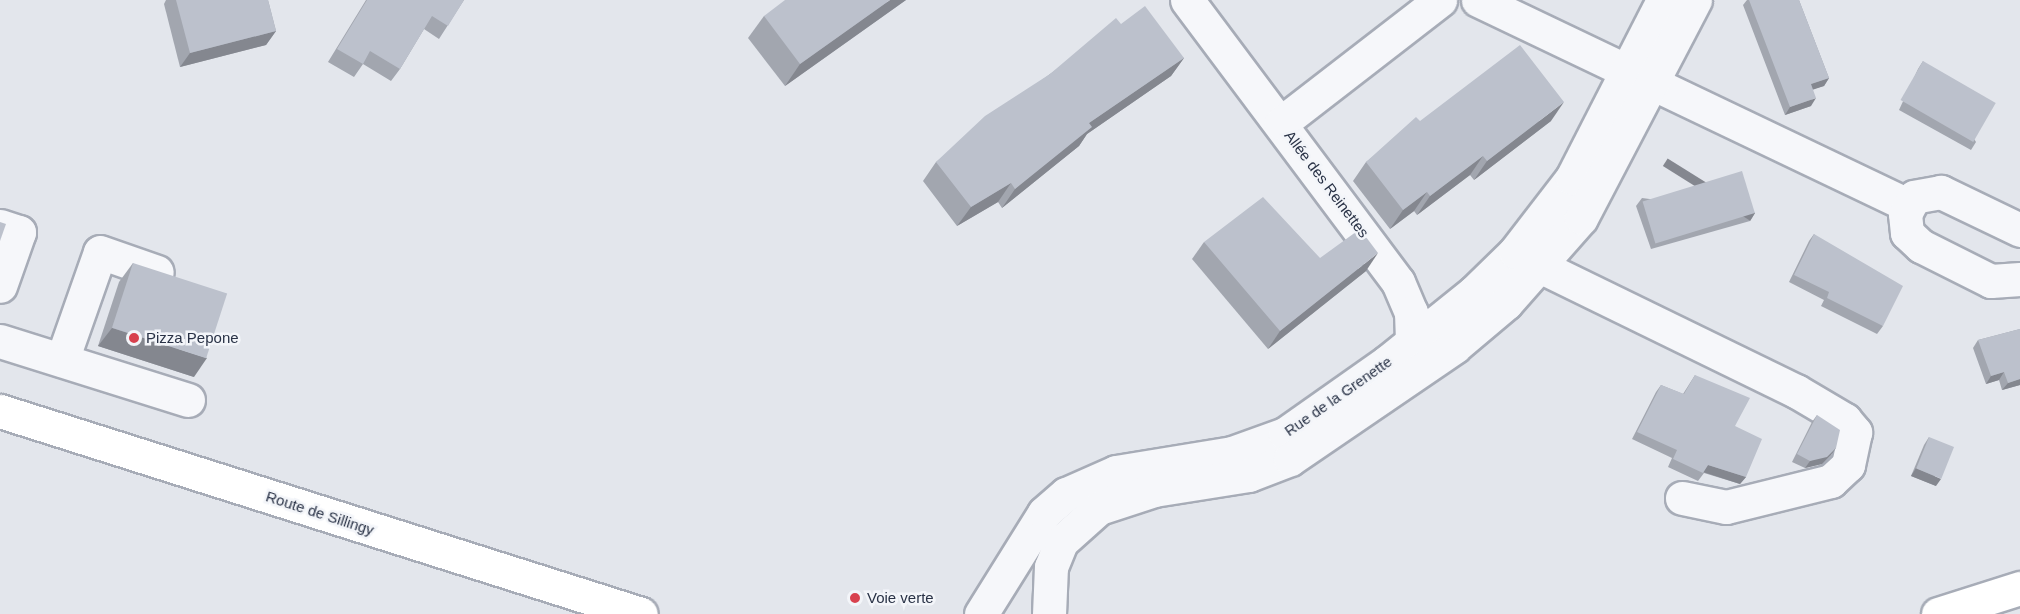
<!DOCTYPE html>
<meta charset="utf-8">
<style>
body{margin:0}
#map{position:relative;width:2020px;height:614px;overflow:hidden;background:#e3e6ec;font-family:Helvetica,sans-serif}
div>[style]{position:absolute}
[style*='--x']{left:calc(var(--x)*1px);top:calc(var(--y)*1px);width:calc(var(--w)*1px);rotate:calc(var(--a)*1deg)}
.roads{filter:drop-shadow(2px 0 #a7acb7) drop-shadow(-2px 0 #a7acb7) drop-shadow(0 2px #a7acb7) drop-shadow(0 -2px #a7acb7)}
.minor>*{height:33px;margin:-16.5px;padding:0 16.5px;transform-origin:16.5px;border-radius:16.5px;background:#f6f7fa}
.major>*{height:33px;margin:-16.5px;padding:0 16.5px;transform-origin:16.5px;border-radius:16.5px;background:#fff}
.highway>*{height:33px;margin:-16.5px;padding:0 16.5px;transform-origin:16.5px;border-radius:16.5px;background:#fff}
.wall>*{inset:0;background:#a2a6af}
.shaded-wall>*{inset:0;background:#84878f;transform-origin:0 0}
.building>*{inset:0;background:#bcc1cc;transform-origin:0 0}
.dots>*{width:16px;height:16px;translate:-50% -50%;box-sizing:border-box;border:3px solid #f3f5f9;border-radius:50%}
span{translate:-50% -50%;white-space:nowrap;text-align:center;line-height:1.15;-webkit-text-stroke:5px #f3f5f9;paint-order:stroke}
.street-label{font-size:15px;color:#293246}
.poi-label{font-size:15px;color:#293246}
.left{translate:0 -50%;text-align:left}
</style>
<div id="map">
<div class="roads">
<div class="minor">
<div style="--x:1187;--y:0;--w:352;--a:53.2"></div>
<div style="--x:1398;--y:282;--w:33;--a:67"></div>
<div style="--x:1411;--y:312;--w:30;--a:88"></div>
<div style="--x:1478;--y:0;--w:476;--a:25.5"></div>
<div style="--x:1281;--y:123;--w:201;--a:-37.7"></div>
<div style="--x:0;--y:226;--w:20;--a:18"></div>
<div style="--x:19;--y:232;--w:57;--a:109.4"></div>
<div style="--x:2020;--y:230;--w:88;--a:-154.3"></div>
<div style="--x:1941;--y:192;--w:27;--a:170"></div>
<div style="--x:1914;--y:197;--w:19;--a:118"></div>
<div style="--x:1905;--y:214;--w:19;--a:84"></div>
<div style="--x:1907;--y:233;--w:19;--a:43"></div>
<div style="--x:1921;--y:246;--w:78;--a:26.6"></div>
<div style="--x:1991;--y:281;--w:29;--a:-4"></div>
<div style="--x:1521;--y:257;--w:306;--a:26"></div>
<div style="--x:1796;--y:391;--w:57;--a:30.6"></div>
<div style="--x:1845;--y:420;--w:16;--a:50"></div>
<div style="--x:1855;--y:432;--w:34;--a:102"></div>
<div style="--x:1848;--y:465;--w:23;--a:137"></div>
<div style="--x:1831;--y:481;--w:108;--a:166.1"></div>
<div style="--x:1726;--y:507;--w:45;--a:-168.4"></div>
<div style="--x:0;--y:341;--w:197;--a:17.4"></div>
<div style="--x:62;--y:360;--w:114;--a:-70.6"></div>
<div style="--x:100;--y:252;--w:60;--a:19.3"></div>
<div style="--x:981;--y:614;--w:119;--a:-58"></div>
<div style="--x:1044;--y:513;--w:29;--a:-41"></div>
<div style="--x:1066;--y:494;--w:55;--a:-23.7"></div>
<div style="--x:1116;--y:472;--w:118;--a:-9.3"></div>
<div style="--x:1232;--y:453;--w:56;--a:-19.7"></div>
<div style="--x:1285;--y:434;--w:125;--a:-35.2"></div>
<div style="--x:1387;--y:362;--w:112;--a:-38.8"></div>
<div style="--x:1474;--y:292;--w:57;--a:-44.3"></div>
<div style="--x:1515;--y:252;--w:93;--a:-52.4"></div>
<div style="--x:1572;--y:178;--w:200;--a:-62.9"></div>
<div style="--x:1049;--y:614;--w:47;--a:-87.6"></div>
<div style="--x:1051;--y:567;--w:27;--a:-68"></div>
<div style="--x:1061;--y:542;--w:51;--a:-41.8"></div>
<div style="--x:1099;--y:508;--w:58;--a:-18.1"></div>
<div style="--x:1154;--y:490;--w:96;--a:-9"></div>
<div style="--x:1249;--y:475;--w:44;--a:-21.3"></div>
<div style="--x:1290;--y:459;--w:199;--a:-34.3"></div>
<div style="--x:1454;--y:347;--w:68;--a:-40.2"></div>
<div style="--x:1506;--y:303;--w:113;--a:-48.6"></div>
<div style="--x:1581;--y:218;--w:246;--a:-62.4"></div>
</div>
<div class="major">
<div style="--x:0;--y:411;--w:672;--a:17.57"></div>
</div>
<div class="highway">
<div style="--x:1938;--y:614;--w:86;--a:-17.6"></div>
</div>
</div>
<div class="wall">
<div style="clip-path:polygon(166px 0,268px 0,276px 31px,266px 45px,180px 67px,164px 4px)"></div>
<div style="clip-path:polygon(366px 0,464px 0,439px 39px,424px 29px,400px 69px,391px 81px,363px 64px,354px 77px,328px 62px)"></div>
<div style="clip-path:polygon(906px 0,785px 86px,748px 38px,764px 16px)"></div>
<div style="clip-path:polygon(1747px 0,1799px 0,1829px 78px,1824px 86px,1813px 89px,1811px 106px,1785px 115px,1743px 5px)"></div>
<div style="clip-path:polygon(1121px 24px,1184px 58px,1171px 76px,1087px 134px,1079px 146px,1002px 208px,998px 202px,957px 226px,923px 181px,936px 162px,1050px 74px)"></div>
<div style="clip-path:polygon(1923px 61px,1976px 142px,1971px 150px,1899px 110px,1918px 69px)"></div>
<div style="clip-path:polygon(1420px 121px,1551px 121px,1474px 180px,1470px 175px,1417px 215px,1414px 211px,1390px 229px,1353px 181px,1366px 162px)"></div>
<div style="clip-path:polygon(1642px 198px,1755px 213px,1750px 221px,1651px 249px,1636px 206px)"></div>
<div style="clip-path:polygon(1814px 234px,1883px 326px,1877px 334px,1821px 306px,1824px 300px,1789px 282px,1809px 241px)"></div>
<div style="clip-path:polygon(1204px 242px,1320px 258px,1366px 271px,1268px 349px,1192px 259px)"></div>
<div style="clip-path:polygon(133px 263px,194px 377px,98px 346px,119px 282px)"></div>
<div style="clip-path:polygon(2020px 329px,2020px 385px,2002px 390px,1999px 380px,1986px 384px,1973px 348px,1978px 340px)"></div>
<div style="clip-path:polygon(1695px 375px,1735px 426px,1746px 477px,1740px 484px,1704px 473px,1698px 481px,1668px 467px,1672px 458px,1632px 439px,1656px 392px,1661px 385px,1683px 394px)"></div>
<div style="clip-path:polygon(1817px 415px,1831px 455px,1822px 464px,1805px 468px,1792px 462px,1812px 422px)"></div>
<div style="clip-path:polygon(1929px 437px,1936px 486px,1911px 476px,1924px 445px)"></div>
</div>
<div class="shaded-wall">
<div style="clip-path:polygon(890px 0,906px 0,785px 86px,800px 64px)"></div>
<div style="clip-path:polygon(276px 31px,266px 45px,180px 67px,190px 53px)"></div>
<div style="clip-path:polygon(1184px 58px,1171px 76px,1087px 134px,1079px 146px,1002px 208px,1015px 189px,1089px 123px)"></div>
<div style="clip-path:polygon(1829px 78px,1824px 86px,1806px 92px,1811px 84px)"></div>
<div style="clip-path:polygon(1816px 98px,1811px 106px,1785px 115px,1790px 107px)"></div>
<div style="clip-path:polygon(1564px 102px,1551px 121px,1474px 180px,1487px 161px)"></div>
<div style="clip-path:polygon(1483px 156px,1470px 175px,1417px 215px,1430px 196px)"></div>
<div style="clip-path:polygon(1011px 183px,998px 202px,957px 226px,971px 207px)"></div>
<div style="clip-path:polygon(1427px 192px,1414px 211px,1390px 229px,1403px 210px)"></div>
<div style="left:1755px;top:213px;width:9px;height:103px;rotate:122deg"></div>
<div style="clip-path:polygon(1378px 253px,1366px 271px,1268px 349px,1280px 331px)"></div>
<div style="clip-path:polygon(112px 328px,207px 358px,194px 377px,98px 346px)"></div>
<div style="clip-path:polygon(2004px 372px,1999px 380px,1986px 384px,1991px 376px)"></div>
<div style="clip-path:polygon(2020px 379px,2020px 385px,2002px 390px,2008px 383px)"></div>
<div style="clip-path:polygon(1836px 448px,1831px 455px,1822px 464px,1805px 468px,1810px 461px)"></div>
<div style="clip-path:polygon(1708px 465px,1746px 477px,1740px 484px,1703px 472px)"></div>
<div style="clip-path:polygon(1916px 468px,1941px 479px,1936px 486px,1911px 476px)"></div>
</div>
<div class="building">
<div style="clip-path:polygon(176px 0,268px 0,276px 31px,190px 53px)"></div>
<div style="clip-path:polygon(367px 0,464px 0,448px 26px,432px 16px,400px 69px,370px 51px,363px 64px,337px 49px)"></div>
<div style="clip-path:polygon(785px 0,890px 0,800px 64px,764px 16px)"></div>
<div style="clip-path:polygon(1749px 0,1799px 0,1829px 78px,1811px 84px,1816px 98px,1790px 107px)"></div>
<div style="clip-path:polygon(1145px 6px,1184px 58px,1089px 123px,1092px 127px,1015px 189px,1011px 183px,971px 207px,936px 162px,985px 116px,1050px 74px,1116px 18px,1121px 24px)"></div>
<div style="clip-path:polygon(1520px 45px,1564px 102px,1487px 161px,1483px 156px,1430px 196px,1427px 192px,1403px 210px,1366px 162px,1416px 117px,1420px 121px)"></div>
<div style="left:1923px;top:61px;width:84px;height:45px;rotate:30deg"></div>
<div style="left:1742px;top:171px;width:44px;height:104px;rotate:73deg"></div>
<div style="clip-path:polygon(1263px 197px,1320px 258px,1360px 229px,1378px 253px,1280px 331px,1204px 242px)"></div>
<div style="clip-path:polygon(0 222px,6px 224px,0 241px)"></div>
<div style="clip-path:polygon(1814px 234px,1903px 286px,1883px 326px,1827px 298px,1829px 292px,1794px 275px)"></div>
<div style="left:133px;top:263px;width:99px;height:68px;rotate:18deg"></div>
<div style="clip-path:polygon(2020px 329px,2020px 379px,2008px 383px,2004px 372px,1991px 376px,1978px 340px)"></div>
<div style="clip-path:polygon(1695px 375px,1750px 398px,1735px 426px,1762px 439px,1746px 477px,1708px 465px,1703px 473px,1673px 459px,1677px 450px,1637px 432px,1661px 385px,1684px 394px)"></div>
<div style="clip-path:polygon(1817px 415px,1840px 430px,1836px 448px,1827px 457px,1810px 461px,1797px 454px)"></div>
<div style="left:1929px;top:437px;width:27px;height:34px;rotate:22deg"></div>
</div>
<div class="dots">
<div style="left:134px;top:338px;background:#d8414e"></div>
<div style="left:855px;top:598px;background:#d8414e"></div>
</div>
<div class="street-label">
<span style="left:1327px;top:184px;rotate:53deg">Allée des Reinettes</span>
<span style="left:1338px;top:396px;rotate:-35deg">Rue de la Grenette</span>
<span style="left:320px;top:513px;rotate:18deg">Route de Sillingy</span>
</div>
<div class="poi-label">
<span class="left" style="left:146px;top:338px">Pizza Pepone</span>
<span class="left" style="left:867px;top:598px">Voie verte</span>
</div>
</div>
